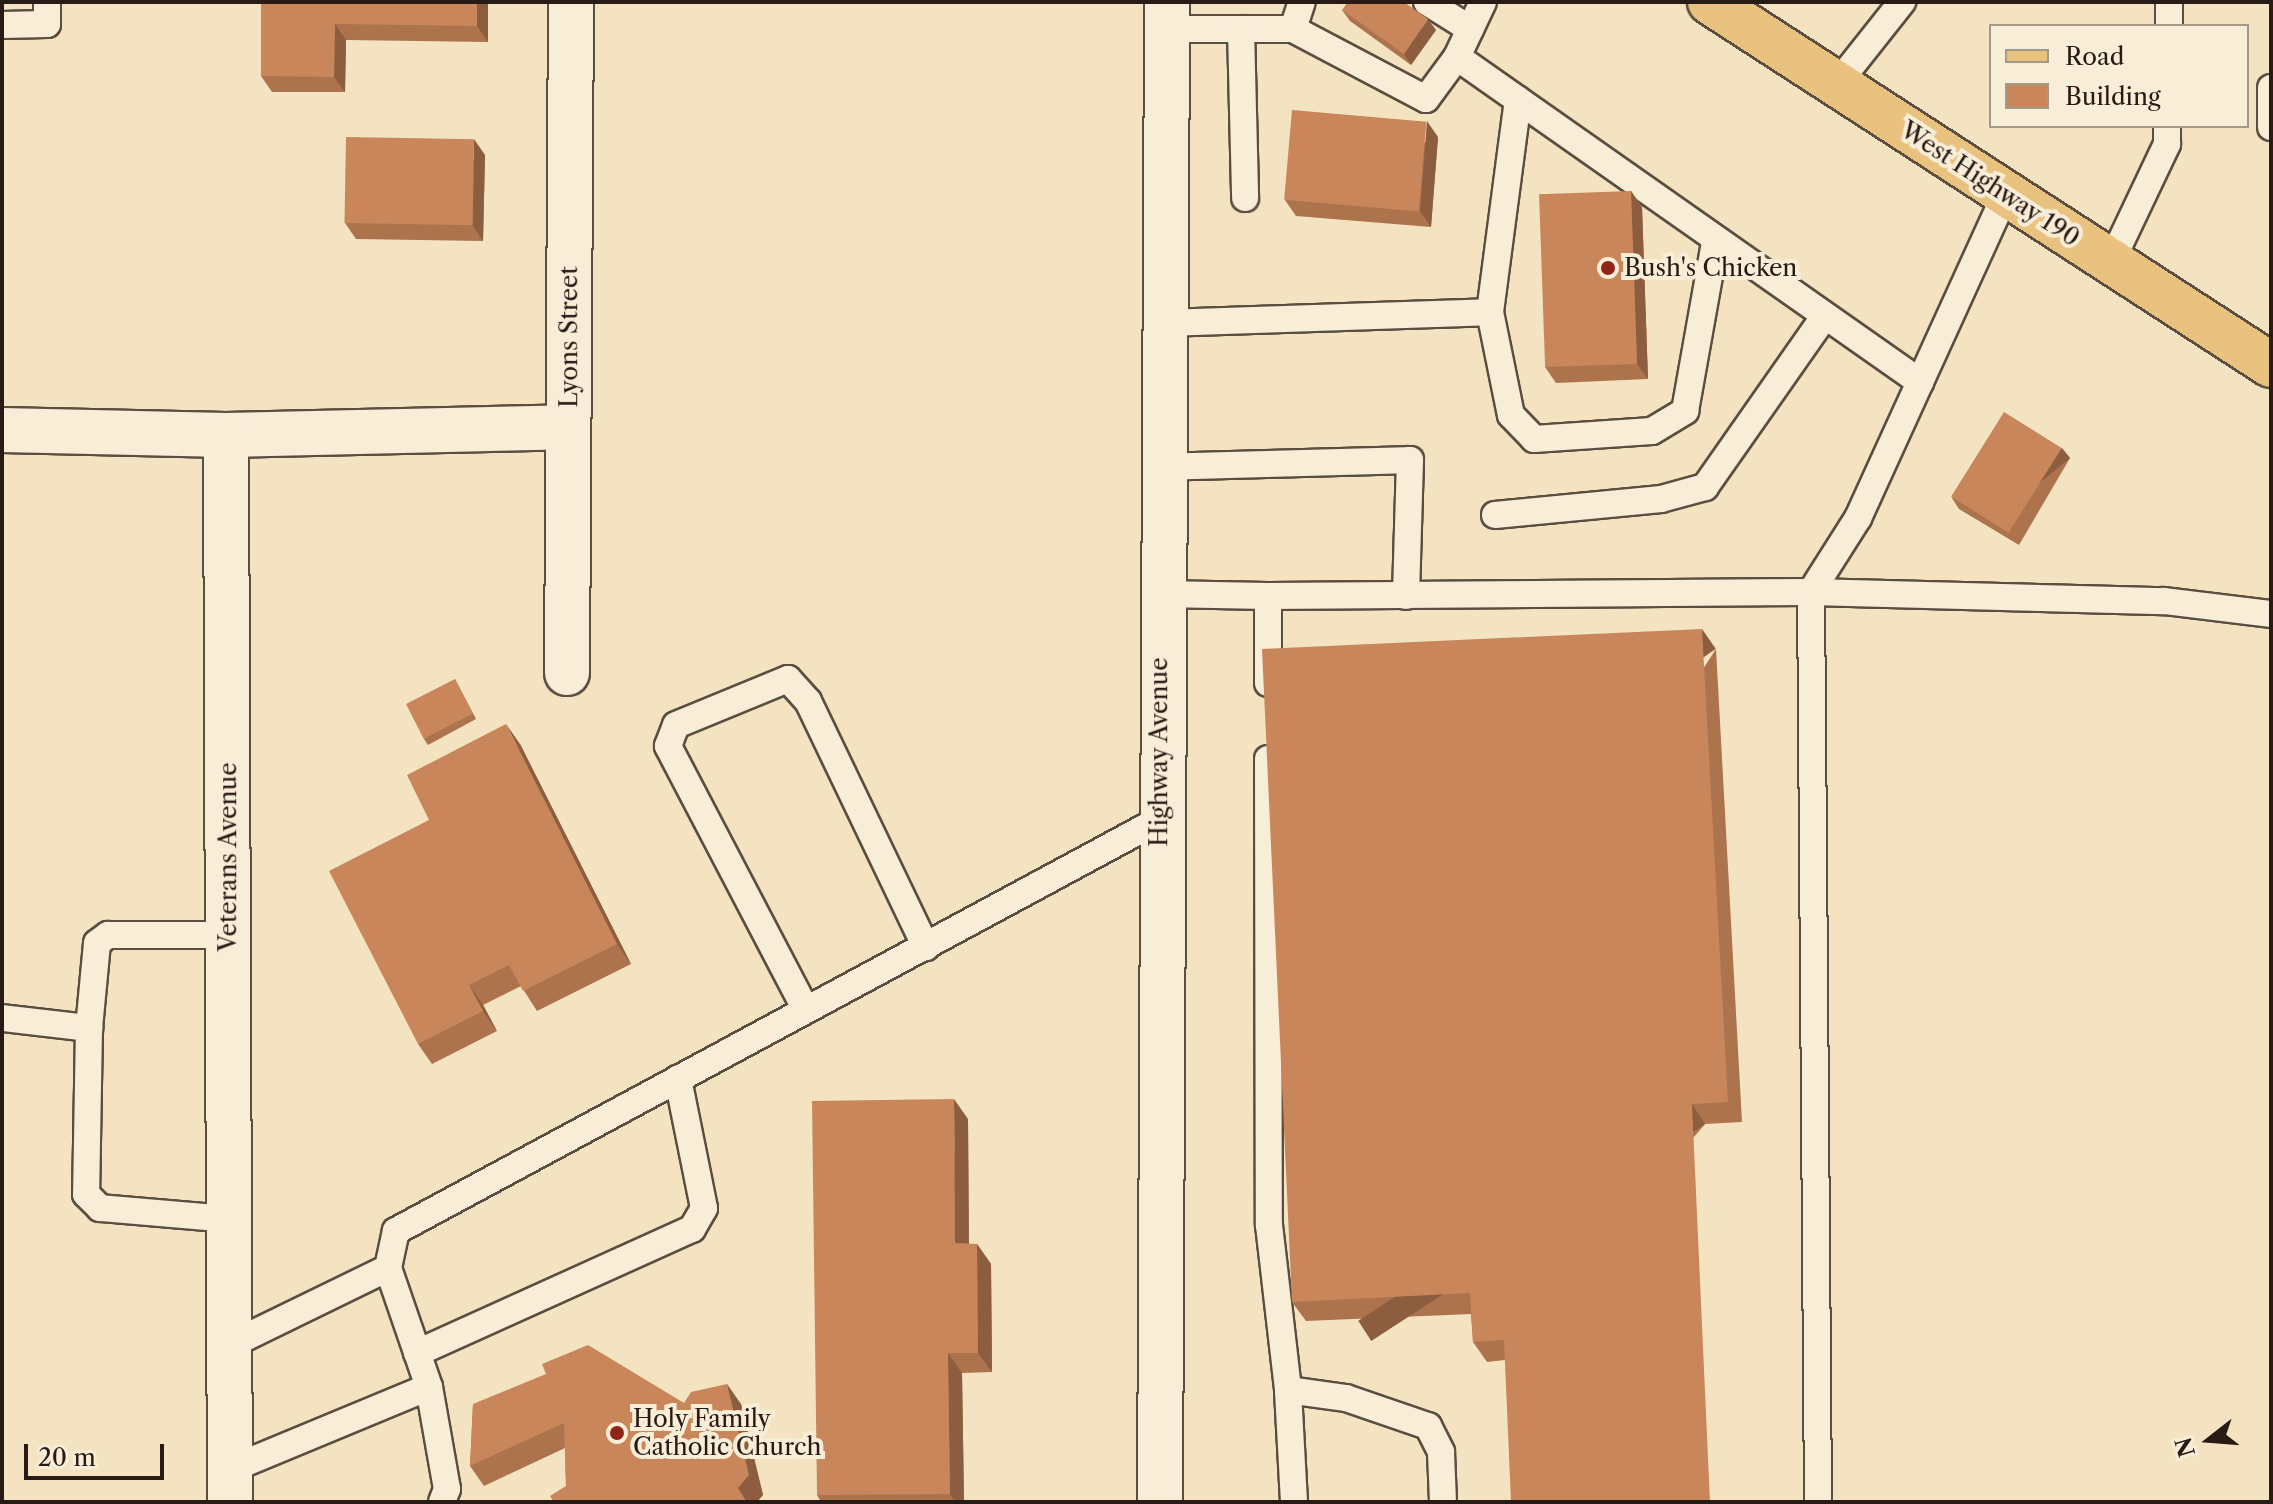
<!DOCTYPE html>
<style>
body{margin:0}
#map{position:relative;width:2273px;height:1504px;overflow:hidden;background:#f4e3c1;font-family:"Libre Caslon Text",serif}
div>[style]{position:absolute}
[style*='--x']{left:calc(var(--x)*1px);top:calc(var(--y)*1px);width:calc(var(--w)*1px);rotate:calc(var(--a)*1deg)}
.roads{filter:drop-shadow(2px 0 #5b4d40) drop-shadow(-2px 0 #5b4d40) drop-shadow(0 2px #5b4d40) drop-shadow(0 -2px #5b4d40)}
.lane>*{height:26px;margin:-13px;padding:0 13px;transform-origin:13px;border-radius:13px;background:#f8edd7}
.street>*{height:44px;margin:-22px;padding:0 22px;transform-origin:22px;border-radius:22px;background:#f8edd7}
.secondary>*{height:44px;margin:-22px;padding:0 22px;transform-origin:22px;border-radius:22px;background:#f8edd7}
.primary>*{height:44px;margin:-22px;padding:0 22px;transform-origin:22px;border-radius:22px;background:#eac280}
.wall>*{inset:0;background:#ac734d}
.shaded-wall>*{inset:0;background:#8c5e3f;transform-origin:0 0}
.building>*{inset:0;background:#c8865a;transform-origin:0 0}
.dots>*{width:22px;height:22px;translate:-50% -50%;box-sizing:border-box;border:4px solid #f8edd7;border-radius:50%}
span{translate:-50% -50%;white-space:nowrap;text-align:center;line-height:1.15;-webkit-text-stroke:8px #f8edd7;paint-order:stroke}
.street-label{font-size:24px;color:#281b15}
.poi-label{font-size:24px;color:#281b15}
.left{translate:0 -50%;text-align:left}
.frame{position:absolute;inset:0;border:4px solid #281b15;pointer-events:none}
.legend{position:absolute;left:1989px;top:24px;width:260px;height:104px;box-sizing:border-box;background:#f8edd7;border:2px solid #a59989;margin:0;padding:10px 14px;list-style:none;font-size:24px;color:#281b15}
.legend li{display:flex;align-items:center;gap:16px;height:40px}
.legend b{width:40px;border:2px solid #a59989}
.north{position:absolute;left:2169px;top:1400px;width:80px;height:80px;-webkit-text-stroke:6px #f8edd7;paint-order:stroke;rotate:253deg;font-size:22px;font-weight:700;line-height:32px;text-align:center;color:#281b15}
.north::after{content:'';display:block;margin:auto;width:28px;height:36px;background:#281b15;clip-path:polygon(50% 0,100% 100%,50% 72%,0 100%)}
.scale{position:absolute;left:24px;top:1444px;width:140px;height:36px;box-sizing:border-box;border:4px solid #281b15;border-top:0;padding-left:10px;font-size:24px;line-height:28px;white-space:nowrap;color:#281b15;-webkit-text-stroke:6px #f8edd7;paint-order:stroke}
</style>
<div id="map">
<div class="roads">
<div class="lane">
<div style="--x:1427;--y:2;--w:51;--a:32.1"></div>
<div style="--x:1483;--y:2;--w:61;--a:115.3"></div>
<div style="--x:1457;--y:57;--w:566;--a:35.07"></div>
<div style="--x:2;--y:25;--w:45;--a:-1.3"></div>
<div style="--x:47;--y:24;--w:22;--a:-90"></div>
<div style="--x:2169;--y:26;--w:24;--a:-90"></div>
<div style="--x:1167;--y:29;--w:126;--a:0"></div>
<div style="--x:1293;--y:29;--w:150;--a:27.8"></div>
<div style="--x:1426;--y:99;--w:52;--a:-53.6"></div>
<div style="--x:1241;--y:29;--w:169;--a:88.6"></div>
<div style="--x:1293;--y:29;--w:28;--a:-72"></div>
<div style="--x:1837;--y:84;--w:105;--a:-51.6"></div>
<div style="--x:2271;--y:88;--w:39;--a:90"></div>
<div style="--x:2111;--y:262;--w:131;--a:-64.6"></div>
<div style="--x:2167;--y:144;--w:18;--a:-90"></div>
<div style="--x:1490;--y:312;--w:105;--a:78.5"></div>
<div style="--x:1511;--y:415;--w:33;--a:46"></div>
<div style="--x:1534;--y:439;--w:118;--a:-3.9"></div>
<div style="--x:1652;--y:431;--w:39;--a:-31"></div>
<div style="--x:1685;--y:411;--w:171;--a:-79.9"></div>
<div style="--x:1162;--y:323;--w:328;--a:-1.9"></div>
<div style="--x:1490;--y:312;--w:214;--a:-82.5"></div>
<div style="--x:1160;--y:467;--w:250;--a:-1.6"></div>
<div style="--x:1410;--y:460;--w:136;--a:91.7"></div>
<div style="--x:1495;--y:515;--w:167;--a:-5.5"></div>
<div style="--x:1661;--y:499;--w:46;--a:-15.3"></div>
<div style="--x:1705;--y:487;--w:208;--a:-55"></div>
<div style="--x:1160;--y:594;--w:108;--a:1.1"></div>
<div style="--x:1268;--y:683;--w:87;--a:-90"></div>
<div style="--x:1268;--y:596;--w:543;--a:-0.42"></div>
<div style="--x:1811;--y:592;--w:353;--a:1.5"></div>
<div style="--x:2164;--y:601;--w:108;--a:6.9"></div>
<div style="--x:1268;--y:759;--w:466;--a:89.9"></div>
<div style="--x:1269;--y:1225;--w:166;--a:83.4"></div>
<div style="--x:806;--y:1010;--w:298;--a:-117.6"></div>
<div style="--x:668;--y:746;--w:22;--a:-69"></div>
<div style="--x:676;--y:725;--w:121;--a:-22.3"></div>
<div style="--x:788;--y:679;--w:30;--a:48"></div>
<div style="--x:808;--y:701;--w:273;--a:64.4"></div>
<div style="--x:2;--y:1018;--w:88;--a:6.6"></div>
<div style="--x:89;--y:1028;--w:166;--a:91"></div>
<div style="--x:86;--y:1194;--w:20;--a:45"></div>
<div style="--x:100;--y:1208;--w:129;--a:4.9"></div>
<div style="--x:89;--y:1028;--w:85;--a:-84.6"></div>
<div style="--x:97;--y:943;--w:14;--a:-36"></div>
<div style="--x:108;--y:935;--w:120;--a:0"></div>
<div style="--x:230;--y:1345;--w:176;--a:-26"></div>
<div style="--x:417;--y:1353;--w:302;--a:-24.3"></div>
<div style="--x:692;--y:1229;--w:24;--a:-60"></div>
<div style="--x:704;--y:1208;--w:132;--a:-101.4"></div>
<div style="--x:231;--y:1469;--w:214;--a:-22.5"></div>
<div style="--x:442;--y:1502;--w:14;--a:-69"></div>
<div style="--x:447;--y:1489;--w:104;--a:-100"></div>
<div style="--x:429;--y:1387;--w:126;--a:-109"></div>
<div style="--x:388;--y:1268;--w:38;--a:-78"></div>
<div style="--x:396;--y:1231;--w:867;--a:-28.31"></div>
<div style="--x:1294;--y:1502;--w:112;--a:-93.1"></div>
<div style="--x:1288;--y:1390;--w:59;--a:7.9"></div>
<div style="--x:1346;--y:1398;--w:87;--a:18.9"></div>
<div style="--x:1428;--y:1426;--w:29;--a:63"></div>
<div style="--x:1441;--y:1452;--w:50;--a:87.7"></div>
<div style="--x:1818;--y:1502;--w:910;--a:-90.44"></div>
<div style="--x:1811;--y:592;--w:88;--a:-57.6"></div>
<div style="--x:1858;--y:518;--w:357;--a:-65.5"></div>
</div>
<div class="street">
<div style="--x:2;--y:430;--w:224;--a:1.3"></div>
<div style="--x:226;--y:435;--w:342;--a:-1.3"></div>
<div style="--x:226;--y:435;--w:1067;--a:89.79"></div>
<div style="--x:567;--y:673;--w:671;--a:-89.66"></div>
</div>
<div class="secondary">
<div style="--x:1160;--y:1502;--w:1500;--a:-89.73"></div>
</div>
<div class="primary">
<div style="--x:1710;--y:2;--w:668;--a:32.91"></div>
</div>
</div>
<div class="wall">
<div style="clip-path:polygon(261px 2px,488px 2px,488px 42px,346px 40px,345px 92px,272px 92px,261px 76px)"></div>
<div style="clip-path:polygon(1342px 10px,1436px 30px,1411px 65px,1350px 21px)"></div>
<div style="clip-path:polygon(1438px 137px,1431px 227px,1296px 216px,1285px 200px)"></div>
<div style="clip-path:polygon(485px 155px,483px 241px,356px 239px,345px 223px)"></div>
<div style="clip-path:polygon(1631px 191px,1642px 207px,1648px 379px,1556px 383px,1545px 367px)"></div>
<div style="clip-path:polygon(2070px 458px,2019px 545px,1959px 509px,1952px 498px)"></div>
<div style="clip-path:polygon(1716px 649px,1742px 1122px,1705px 1124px,1505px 1360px,1487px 1362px,1473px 1342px,1471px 1314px,1306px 1321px,1292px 1302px)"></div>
<div style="clip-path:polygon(455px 679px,476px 719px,428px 745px,424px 739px)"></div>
<div style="clip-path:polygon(520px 744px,631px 964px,537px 1011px,521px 986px,483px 1005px,497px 1031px,432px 1064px,418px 1044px,429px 820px)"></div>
<div style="clip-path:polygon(968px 1119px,969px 1244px,977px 1244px,991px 1264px,992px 1372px,962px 1373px,964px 1502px,821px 1502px,817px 1495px)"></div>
<div style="clip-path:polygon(473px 1404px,741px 1404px,763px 1495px,566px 1486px,565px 1448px,484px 1486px,470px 1466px)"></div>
</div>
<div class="shaded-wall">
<div style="clip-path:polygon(477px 2px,488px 2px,488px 42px,477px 26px)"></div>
<div style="clip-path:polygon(1428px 19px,1436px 30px,1411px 65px,1404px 54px)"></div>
<div style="clip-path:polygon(335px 24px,346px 40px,345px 92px,334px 77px)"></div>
<div style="clip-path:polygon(1427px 121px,1438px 137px,1431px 227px,1420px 211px)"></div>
<div style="clip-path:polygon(474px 139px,485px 155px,483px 241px,473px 226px)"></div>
<div style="clip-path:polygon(1631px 191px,1642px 207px,1648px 379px,1637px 364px)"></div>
<div style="left:2062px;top:448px;width:13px;height:100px;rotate:51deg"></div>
<div style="left:1702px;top:629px;width:24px;height:474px;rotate:55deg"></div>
<div style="clip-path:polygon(506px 724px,520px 744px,631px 964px,617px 944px)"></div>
<div style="clip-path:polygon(469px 985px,483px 1005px,497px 1031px,483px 1011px)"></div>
<div style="clip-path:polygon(954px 1099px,968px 1119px,969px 1263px,955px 1243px)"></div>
<div style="left:1692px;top:1104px;width:24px;height:398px;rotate:57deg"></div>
<div style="clip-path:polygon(977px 1244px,991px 1264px,992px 1372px,978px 1353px)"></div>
<div style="clip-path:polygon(948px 1353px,962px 1373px,964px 1502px,955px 1502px,950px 1494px)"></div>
<div style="clip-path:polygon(727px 1384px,741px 1404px,763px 1495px,757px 1502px,746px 1502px,738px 1488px)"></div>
</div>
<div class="building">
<div style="clip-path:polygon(261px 2px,477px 2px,477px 26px,335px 24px,334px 77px,261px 76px)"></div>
<div style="clip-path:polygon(1348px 2px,1404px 2px,1428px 19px,1404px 54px,1342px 10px)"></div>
<div style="left:1292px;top:110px;width:135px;height:90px;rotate:5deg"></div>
<div style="left:346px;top:137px;width:128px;height:86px;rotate:1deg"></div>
<div style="left:1631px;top:191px;width:173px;height:92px;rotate:88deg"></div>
<div style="left:2004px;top:412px;width:68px;height:100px;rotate:32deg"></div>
<div style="clip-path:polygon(1702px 629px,1728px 1102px,1692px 1104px,1710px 1502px,1511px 1502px,1504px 1340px,1473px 1342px,1470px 1293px,1292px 1302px,1262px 649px)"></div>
<div style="left:455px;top:679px;width:39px;height:55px;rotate:63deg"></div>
<div style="clip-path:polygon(506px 724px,617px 944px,523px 991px,509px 965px,469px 985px,483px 1011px,418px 1044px,329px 871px,429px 820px,407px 775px)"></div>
<div style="clip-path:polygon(954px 1099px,955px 1243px,977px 1244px,978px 1353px,948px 1353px,950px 1494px,817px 1495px,812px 1101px)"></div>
<div style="clip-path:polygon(588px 1345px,684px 1403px,691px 1392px,727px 1384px,749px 1475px,738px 1488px,746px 1502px,554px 1502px,550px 1496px,566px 1486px,564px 1423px,470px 1466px,473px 1404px,546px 1374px,542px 1364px)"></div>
</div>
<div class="dots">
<div style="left:1608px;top:268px;background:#8f2418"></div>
<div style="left:617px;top:1433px;background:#8f2418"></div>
</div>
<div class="street-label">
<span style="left:1990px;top:184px;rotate:33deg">West Highway 190</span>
<span style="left:569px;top:337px;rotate:-90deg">Lyons Street</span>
<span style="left:1159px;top:752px;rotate:-90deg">Highway Avenue</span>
<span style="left:228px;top:857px;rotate:-90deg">Veterans Avenue</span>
</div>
<div class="poi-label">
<span class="left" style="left:1624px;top:268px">Bush's Chicken</span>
<span class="left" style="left:633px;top:1433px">Holy Family<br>Catholic Church</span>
</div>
<div class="frame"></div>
<ul class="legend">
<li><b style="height:10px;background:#eac280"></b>Road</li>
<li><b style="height:22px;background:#c8865a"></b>Building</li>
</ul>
<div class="north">N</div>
<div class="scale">20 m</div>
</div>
